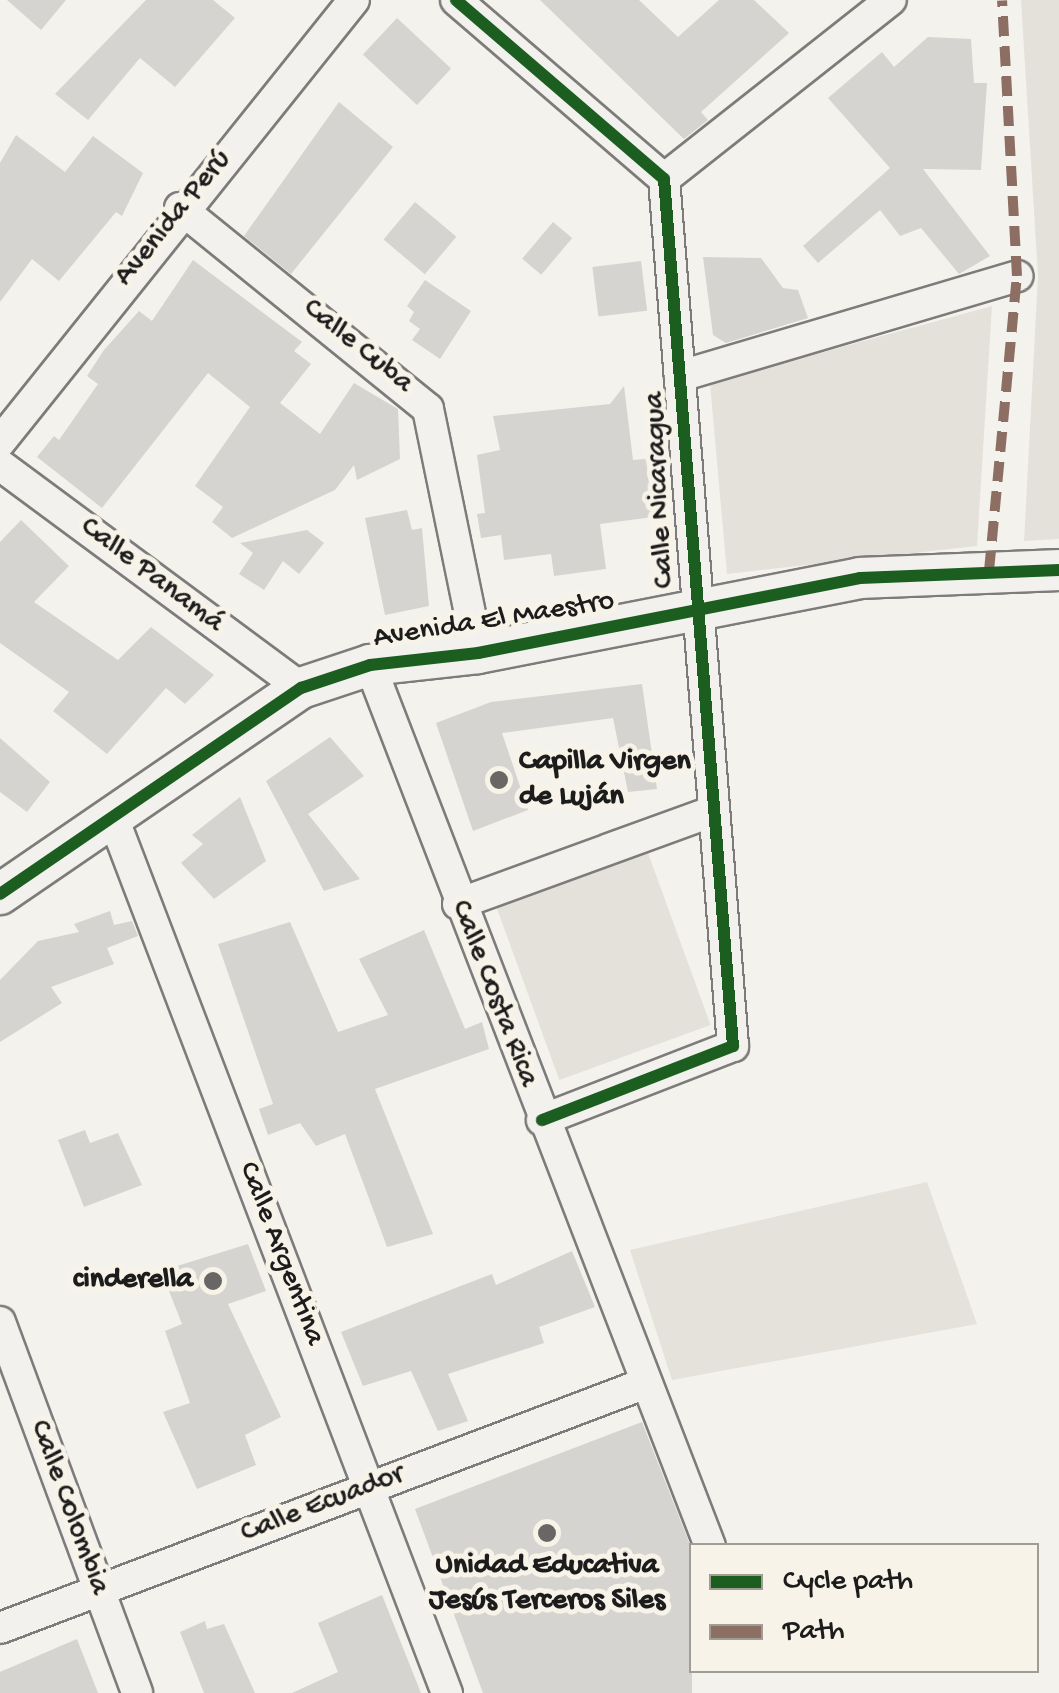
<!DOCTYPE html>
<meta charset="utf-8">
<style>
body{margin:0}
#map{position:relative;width:1059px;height:1693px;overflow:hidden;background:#f4f2ec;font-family:"Gochi Hand",sans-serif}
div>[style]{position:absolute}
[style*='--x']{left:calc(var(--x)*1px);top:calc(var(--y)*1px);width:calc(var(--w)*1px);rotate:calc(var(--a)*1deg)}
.built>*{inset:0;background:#e4e2da}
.green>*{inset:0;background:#e4e1da;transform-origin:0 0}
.building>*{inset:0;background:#d5d4d0;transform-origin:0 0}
.roads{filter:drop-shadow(2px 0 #7d7c7a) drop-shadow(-2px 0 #7d7c7a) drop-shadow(0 2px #7d7c7a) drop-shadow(0 -2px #7d7c7a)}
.street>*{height:30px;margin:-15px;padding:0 15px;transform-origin:15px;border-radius:15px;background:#f2f1ed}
.secondary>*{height:40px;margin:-20px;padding:0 20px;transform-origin:20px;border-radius:20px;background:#f2f1ed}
.quiet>*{height:10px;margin-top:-5px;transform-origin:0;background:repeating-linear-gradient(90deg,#8d6e63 0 20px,transparent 0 30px)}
.cycleway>*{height:12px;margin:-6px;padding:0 6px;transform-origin:6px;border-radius:6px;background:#1b5e20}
.dots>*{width:28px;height:28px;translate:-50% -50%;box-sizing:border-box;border:5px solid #f7f3e8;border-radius:50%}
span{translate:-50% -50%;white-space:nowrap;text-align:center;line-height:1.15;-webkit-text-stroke:10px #f7f3e8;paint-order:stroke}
.street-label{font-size:30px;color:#1c1c1c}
.poi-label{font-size:30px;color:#1c1c1c;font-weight:700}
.left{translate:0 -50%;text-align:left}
.right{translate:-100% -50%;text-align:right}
.legend{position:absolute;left:689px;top:1543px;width:350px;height:130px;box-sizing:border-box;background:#f7f3e8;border:2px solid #9f9d96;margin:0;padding:12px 18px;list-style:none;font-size:30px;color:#1c1c1c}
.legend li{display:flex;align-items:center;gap:20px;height:50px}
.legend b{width:50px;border:2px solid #9f9d96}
</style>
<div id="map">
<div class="built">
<div style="clip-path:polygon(927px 1182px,977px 1324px,672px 1380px,630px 1250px)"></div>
</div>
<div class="green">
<div style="clip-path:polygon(1021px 0,1059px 0,1059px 539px,1024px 541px,1038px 276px)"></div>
<div style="clip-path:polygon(992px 306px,977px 546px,727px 574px,710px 383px)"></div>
<div style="left:648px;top:853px;width:183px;height:161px;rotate:70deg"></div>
</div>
<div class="building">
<div style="clip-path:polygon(7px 0,66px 0,41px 30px)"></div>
<div style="clip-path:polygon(146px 0,213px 0,235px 18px,175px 87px,140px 58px,88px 120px,55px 94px)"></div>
<div style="clip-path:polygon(540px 0,639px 0,678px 37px,719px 0,754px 0,789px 33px,701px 112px,708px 120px,684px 139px)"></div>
<div style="left:397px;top:18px;width:74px;height:50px;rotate:43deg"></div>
<div style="clip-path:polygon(928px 37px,971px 39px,974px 83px,987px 83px,981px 170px,923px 169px,990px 256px,959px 274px,921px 228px,900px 236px,880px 210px,818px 263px,803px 246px,890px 168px,828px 98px,882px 52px,894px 67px)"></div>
<div style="clip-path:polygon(339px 102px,393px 147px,291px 274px,244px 236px)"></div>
<div style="clip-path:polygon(16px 135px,65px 172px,93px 136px,143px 173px,122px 216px,116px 212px,59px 281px,32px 259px,0 302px,0 163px)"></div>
<div style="left:415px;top:202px;width:54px;height:49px;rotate:40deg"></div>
<div style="left:553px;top:222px;width:25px;height:48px;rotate:40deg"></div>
<div style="clip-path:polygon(703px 257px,761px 258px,783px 288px,798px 290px,808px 318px,726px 343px,713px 335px)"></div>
<div style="clip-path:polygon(193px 260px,302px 342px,294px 351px,311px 364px,280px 403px,320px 434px,354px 383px,398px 409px,400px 459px,357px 480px,354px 465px,335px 490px,232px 538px,212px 522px,223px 507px,195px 486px,250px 407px,208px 373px,102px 508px,37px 457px,54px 436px,59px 440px,98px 384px,87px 376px,104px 350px,139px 311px,152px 321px)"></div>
<div style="left:641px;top:261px;width:50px;height:49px;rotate:83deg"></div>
<div style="clip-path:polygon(425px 280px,471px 311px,440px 359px,412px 340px,420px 329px,409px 321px,414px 312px,407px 306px)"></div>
<div style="clip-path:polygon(624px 386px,633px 460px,646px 459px,653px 517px,600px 524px,606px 569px,554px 576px,551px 554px,504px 560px,501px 535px,481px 538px,477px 514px,485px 513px,477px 455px,500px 450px,493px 416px,610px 404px)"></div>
<div style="clip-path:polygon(407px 510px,412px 530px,422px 528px,429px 606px,385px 615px,365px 518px)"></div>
<div style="clip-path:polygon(21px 520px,69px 566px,34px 602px,118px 660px,151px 627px,214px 675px,185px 704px,166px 688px,107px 754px,53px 711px,69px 692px,0 643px,0 542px)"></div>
<div style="clip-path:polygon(307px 530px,324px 543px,299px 574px,283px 561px,264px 590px,239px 574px,253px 553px,240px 543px)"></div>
<div style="clip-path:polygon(642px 684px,657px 789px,628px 792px,613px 718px,502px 733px,528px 810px,473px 831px,436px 723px,491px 702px)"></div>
<div style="clip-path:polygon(330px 737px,364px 776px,308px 814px,360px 879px,324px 891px,266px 781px)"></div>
<div style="clip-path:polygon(0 738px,50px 782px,27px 812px,0 792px)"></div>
<div style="clip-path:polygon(240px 797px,266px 861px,214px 899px,181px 863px,203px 844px,192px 835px)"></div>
<div style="clip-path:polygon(110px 911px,114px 925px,132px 921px,138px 936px,107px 948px,114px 964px,51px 987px,62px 1003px,0 1042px,0 980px,38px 941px,79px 932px,74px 924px)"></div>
<div style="clip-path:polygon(290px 922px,338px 1032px,388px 1015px,359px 959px,424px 930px,465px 1029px,482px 1022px,489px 1049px,375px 1089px,433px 1234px,387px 1247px,345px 1134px,316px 1146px,300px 1123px,268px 1135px,259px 1109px,273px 1104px,218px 944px)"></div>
<div style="clip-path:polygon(85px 1130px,90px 1143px,118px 1133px,142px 1185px,84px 1207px,58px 1140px)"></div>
<div style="clip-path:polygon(248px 1244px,266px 1291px,228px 1304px,281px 1417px,245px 1435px,256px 1465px,197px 1489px,163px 1412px,190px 1403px,165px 1331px,182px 1324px,161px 1271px)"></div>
<div style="clip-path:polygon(572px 1251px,595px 1307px,539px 1327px,544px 1343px,448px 1374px,468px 1421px,438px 1431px,411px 1371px,363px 1386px,341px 1332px,492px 1274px,496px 1285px)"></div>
<div style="clip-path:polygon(642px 1422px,692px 1550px,692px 1693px,483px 1693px,415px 1509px)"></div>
<div style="clip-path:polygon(382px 1595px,421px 1693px,292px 1693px,338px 1672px,318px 1623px)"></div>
<div style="clip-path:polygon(205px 1621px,207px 1629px,224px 1624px,255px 1693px,204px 1693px,180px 1632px)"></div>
<div style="clip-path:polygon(77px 1639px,98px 1693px,0 1693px,0 1672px)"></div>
</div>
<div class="roads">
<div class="street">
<div style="--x:456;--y:0;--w:274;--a:40.7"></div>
<div style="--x:664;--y:179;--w:870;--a:85.45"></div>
<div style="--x:733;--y:1046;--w:205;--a:158.8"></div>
<div style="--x:664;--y:179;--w:289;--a:-38.3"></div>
<div style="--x:180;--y:208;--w:319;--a:39"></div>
<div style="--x:428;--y:409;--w:249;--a:78.4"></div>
<div style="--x:680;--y:376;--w:352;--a:-16.5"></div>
<div style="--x:0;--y:442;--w:566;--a:-51.31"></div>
<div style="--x:0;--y:465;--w:375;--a:36.5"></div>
<div style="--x:370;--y:665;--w:944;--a:68.9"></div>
<div style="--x:112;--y:815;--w:940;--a:69.12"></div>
<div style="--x:458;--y:904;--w:272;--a:-20"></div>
<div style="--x:0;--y:1322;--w:395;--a:69.7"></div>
<div style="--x:0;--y:1628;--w:691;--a:-20.77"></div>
</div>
<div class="secondary">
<div style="--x:0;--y:894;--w:365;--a:-34.4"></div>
<div style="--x:301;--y:688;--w:73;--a:-18.4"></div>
<div style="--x:370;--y:665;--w:109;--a:-6.3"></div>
<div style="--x:478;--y:653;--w:389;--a:-11.1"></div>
<div style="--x:860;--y:578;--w:199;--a:-2.3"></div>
</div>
</div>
<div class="quiet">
<div style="--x:989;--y:571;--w:296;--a:-84.6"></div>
<div style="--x:1017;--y:276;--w:276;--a:-93.1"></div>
</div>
<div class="cycleway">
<div style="--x:456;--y:0;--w:274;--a:40.7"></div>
<div style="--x:664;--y:179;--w:870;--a:85.45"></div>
<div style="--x:733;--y:1046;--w:205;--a:158.8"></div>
<div style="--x:0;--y:894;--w:365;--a:-34.4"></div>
<div style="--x:301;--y:688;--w:73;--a:-18.4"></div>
<div style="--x:370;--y:665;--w:109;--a:-6.3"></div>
<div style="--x:478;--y:653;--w:389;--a:-11.1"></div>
<div style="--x:860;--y:578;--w:199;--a:-2.3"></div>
</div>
<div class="dots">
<div style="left:499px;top:780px;background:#686765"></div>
<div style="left:213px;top:1281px;background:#686765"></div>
<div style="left:547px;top:1533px;background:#686765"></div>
</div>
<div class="street-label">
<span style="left:174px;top:219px;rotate:-51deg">Avenida Perú</span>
<span style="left:357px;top:347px;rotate:39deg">Calle Cuba</span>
<span style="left:661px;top:490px;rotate:-93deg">Calle Nicaragua</span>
<span style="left:151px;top:576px;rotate:37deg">Calle Panamá</span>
<span style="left:494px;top:621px;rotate:-9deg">Avenida El Maestro</span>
<span style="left:493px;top:994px;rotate:69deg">Calle Costa Rica</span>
<span style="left:280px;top:1254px;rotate:69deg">Calle Argentina</span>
<span style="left:323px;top:1505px;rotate:-21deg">Calle Ecuador</span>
<span style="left:68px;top:1508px;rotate:70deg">Calle Colombia</span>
</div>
<div class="poi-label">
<span class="left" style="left:519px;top:780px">Capilla Virgen<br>de Luján</span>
<span class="right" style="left:193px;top:1281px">cinderella</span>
<span style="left:547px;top:1584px">Unidad Educativa<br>Jesús Terceros Siles</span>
</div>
<ul class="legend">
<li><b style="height:12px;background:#1b5e20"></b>Cycle path</li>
<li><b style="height:12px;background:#8d6e63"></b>Path</li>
</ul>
</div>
